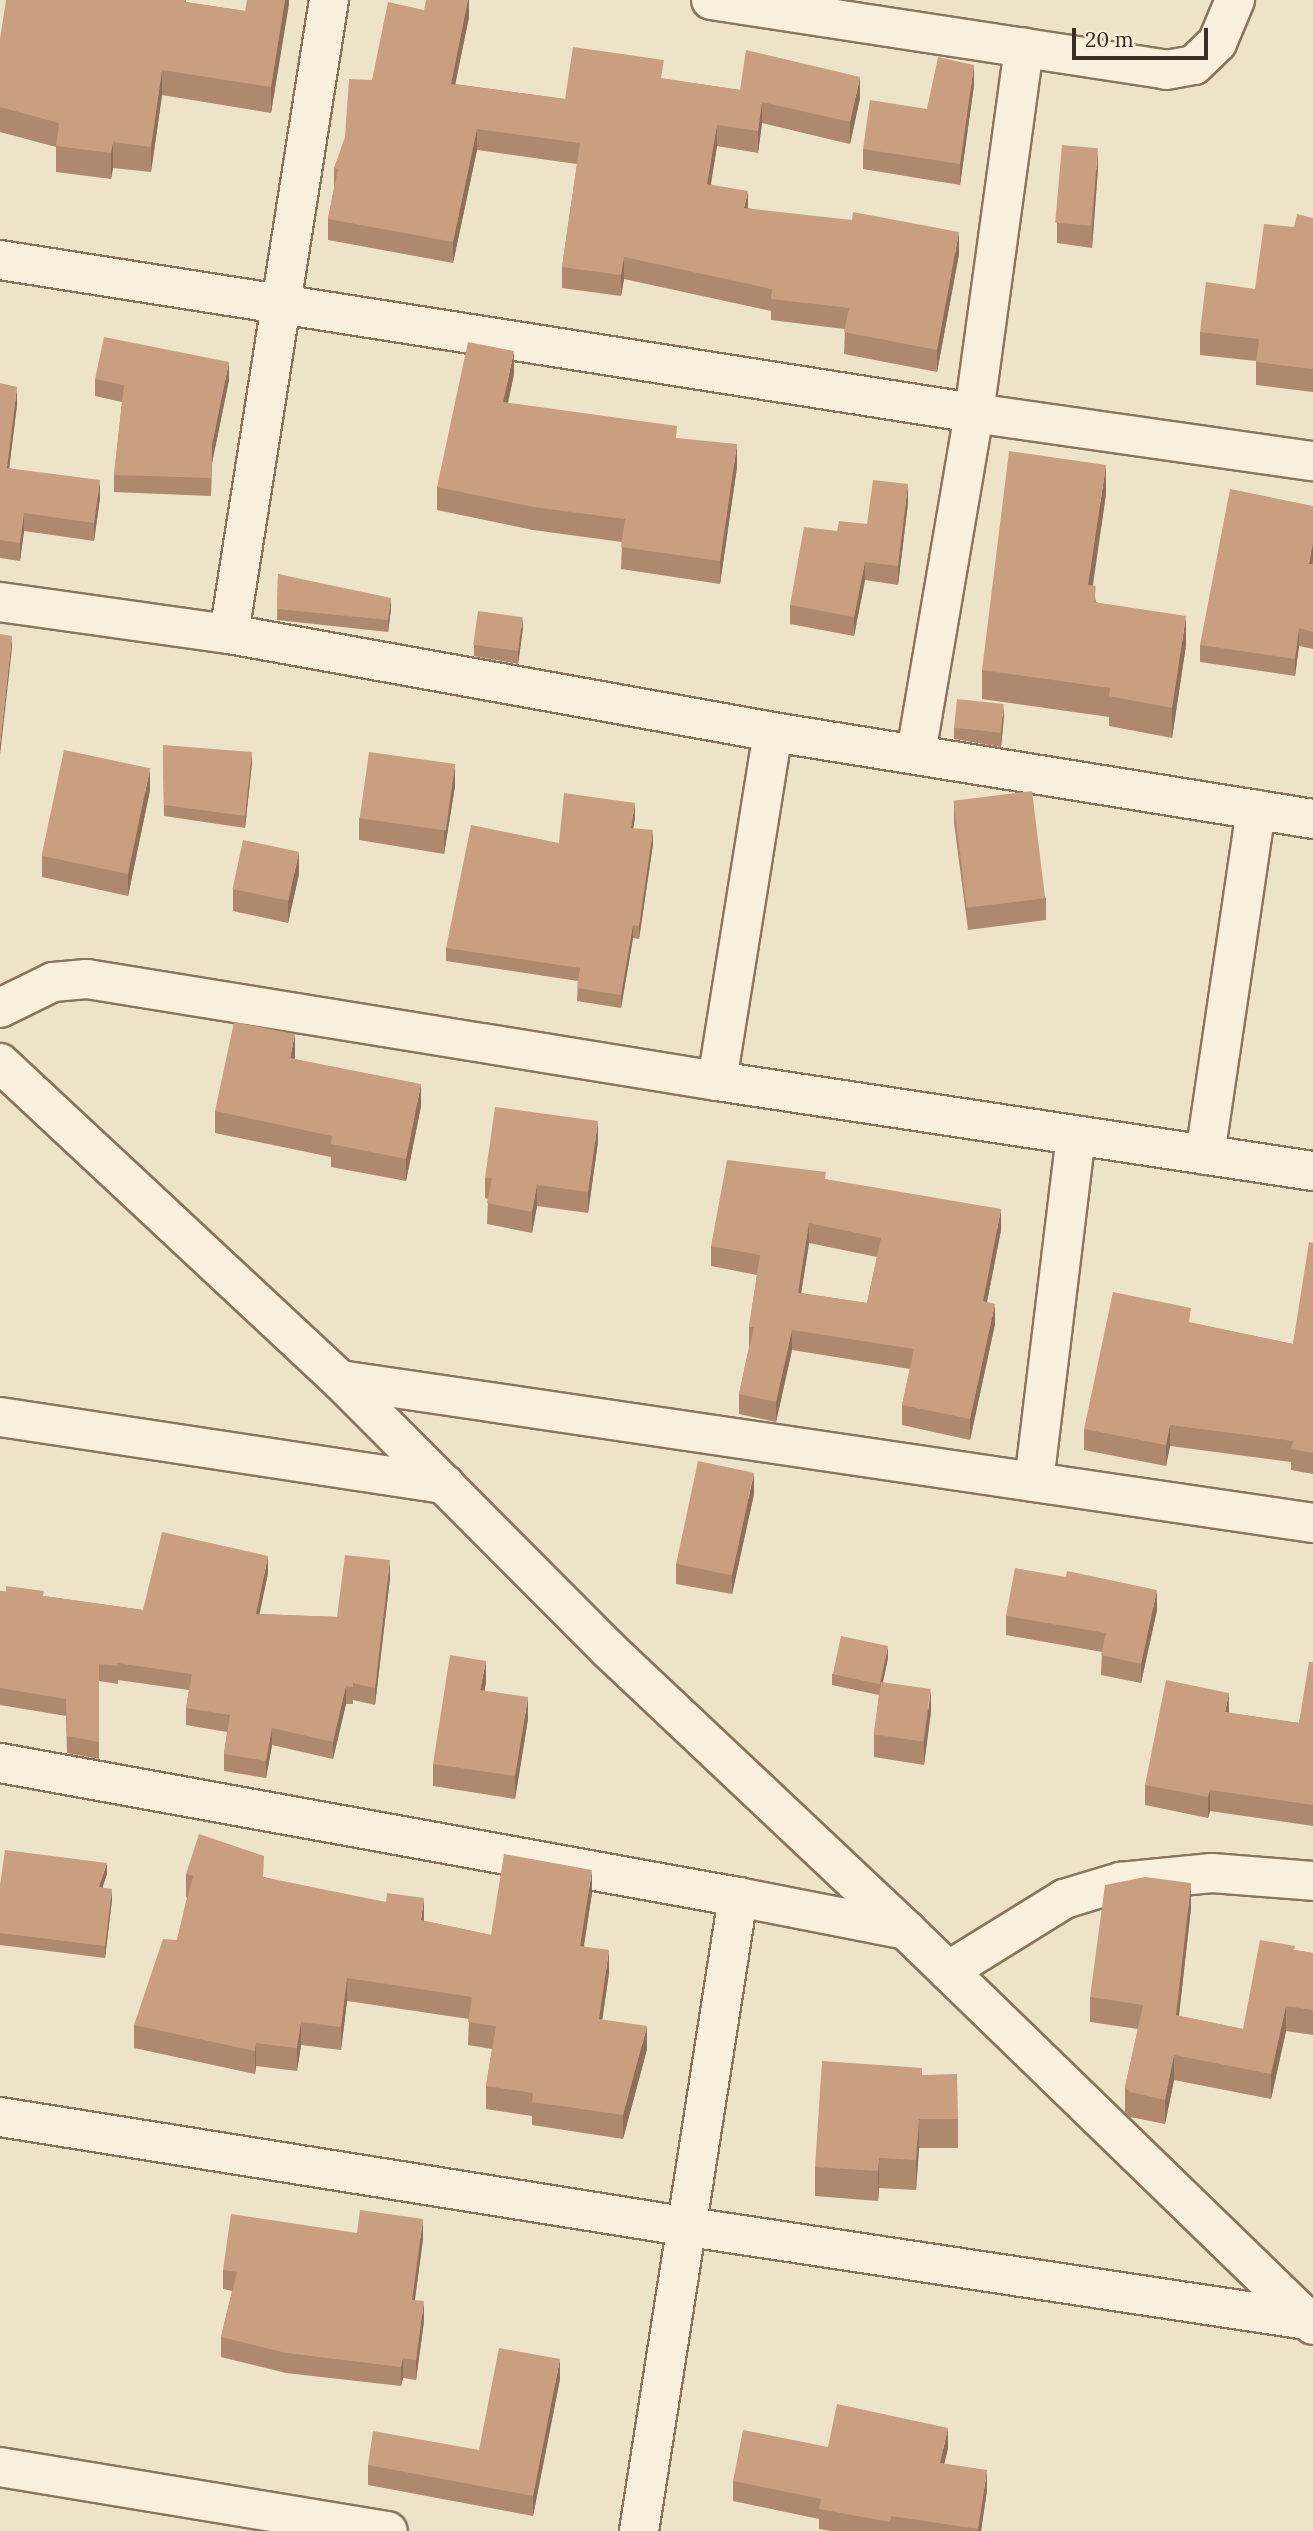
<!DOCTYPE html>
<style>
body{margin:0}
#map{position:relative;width:1313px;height:2531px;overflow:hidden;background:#ede3c9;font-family:Lora,serif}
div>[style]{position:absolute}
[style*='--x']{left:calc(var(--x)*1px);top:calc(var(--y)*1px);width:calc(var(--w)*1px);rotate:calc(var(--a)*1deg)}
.roads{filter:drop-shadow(2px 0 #89755e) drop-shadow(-2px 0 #89755e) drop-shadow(0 2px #89755e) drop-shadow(0 -2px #89755e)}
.minor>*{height:38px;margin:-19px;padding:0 19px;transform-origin:19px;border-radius:19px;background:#f8f0dc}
.wall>*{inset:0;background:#ae896e}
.shaded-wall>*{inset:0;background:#8d6f5a}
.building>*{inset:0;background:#ca9f80;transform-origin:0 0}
span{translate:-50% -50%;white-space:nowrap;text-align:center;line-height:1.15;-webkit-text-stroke:7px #f5edd8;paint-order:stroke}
.scale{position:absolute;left:1072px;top:28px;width:136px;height:32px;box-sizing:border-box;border:4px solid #3a2d21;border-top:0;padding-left:9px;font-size:21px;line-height:24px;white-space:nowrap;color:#3a2d21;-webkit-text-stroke:5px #f5edd8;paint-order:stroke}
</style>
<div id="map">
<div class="roads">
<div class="minor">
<div style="--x:711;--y:0;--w:460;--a:8.7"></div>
<div style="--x:1166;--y:70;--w:28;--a:-10"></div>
<div style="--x:1194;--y:65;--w:32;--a:-44"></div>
<div style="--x:1217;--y:43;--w:47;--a:-67.3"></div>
<div style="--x:0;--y:260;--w:986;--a:8.93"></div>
<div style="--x:974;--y:413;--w:342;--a:8.1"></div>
<div style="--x:0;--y:602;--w:231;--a:8"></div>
<div style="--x:229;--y:634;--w:553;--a:10.21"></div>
<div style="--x:773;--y:732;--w:547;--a:9.15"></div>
<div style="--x:229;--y:634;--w:642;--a:-81.04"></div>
<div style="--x:916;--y:753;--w:345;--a:-80.3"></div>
<div style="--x:974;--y:413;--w:369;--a:-82.2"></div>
<div style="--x:0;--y:1008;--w:59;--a:-26.1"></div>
<div style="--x:53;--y:982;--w:34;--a:-5"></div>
<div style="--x:87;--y:979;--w:638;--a:9.2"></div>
<div style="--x:717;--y:1081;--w:603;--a:8.59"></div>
<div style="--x:0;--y:1063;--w:465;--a:43"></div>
<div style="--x:340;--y:1380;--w:381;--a:45.1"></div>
<div style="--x:609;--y:1650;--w:408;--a:43.3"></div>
<div style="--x:906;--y:1930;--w:567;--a:44.14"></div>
<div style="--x:717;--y:1081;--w:353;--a:-80.9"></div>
<div style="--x:1205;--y:1155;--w:349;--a:-81.6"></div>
<div style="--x:340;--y:1380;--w:983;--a:8.36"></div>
<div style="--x:0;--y:1417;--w:450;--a:8.6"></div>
<div style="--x:1034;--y:1482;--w:349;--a:-83.1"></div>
<div style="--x:0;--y:1763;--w:750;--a:10.29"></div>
<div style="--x:948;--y:1971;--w:137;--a:-31.8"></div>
<div style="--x:1064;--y:1899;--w:59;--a:-16.9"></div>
<div style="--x:1120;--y:1882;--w:92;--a:-5.6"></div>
<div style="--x:1212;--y:1873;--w:101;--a:4.5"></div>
<div style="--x:0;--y:2117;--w:698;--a:9.07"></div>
<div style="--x:689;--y:2227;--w:625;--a:8.56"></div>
<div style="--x:0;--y:2467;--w:393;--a:9.4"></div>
<div style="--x:639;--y:2531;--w:642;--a:-81.12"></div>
<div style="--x:738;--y:1897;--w:171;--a:11.1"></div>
</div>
</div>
<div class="wall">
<div style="clip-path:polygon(186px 0,186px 2px,245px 11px,289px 0,271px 113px,162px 95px,151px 172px,113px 168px,111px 179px,56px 172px,56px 147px,0 132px,0 39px)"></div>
<div style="clip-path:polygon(469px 0,469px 17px,455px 84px,565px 99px,664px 79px,740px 90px,860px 98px,850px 144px,762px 123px,758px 153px,717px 146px,711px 184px,748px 208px,959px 254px,937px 372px,844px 354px,845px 329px,771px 320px,771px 311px,624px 279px,621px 296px,562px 288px,562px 267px,577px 164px,477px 150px,453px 263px,328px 240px,328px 219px,334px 188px,334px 168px,372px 80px,424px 10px)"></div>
<div style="clip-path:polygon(974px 85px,960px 185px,863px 169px,863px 149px,927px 109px)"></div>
<div style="clip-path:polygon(1098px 168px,1092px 248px,1057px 243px,1057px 223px)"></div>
<div style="clip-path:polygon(1313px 218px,1313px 392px,1256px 385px,1256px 361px,1200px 355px,1200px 332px,1255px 289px,1294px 227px)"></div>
<div style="clip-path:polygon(514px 374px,508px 403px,677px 439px,737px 467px,720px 584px,621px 569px,622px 542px,533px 530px,437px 510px,437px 487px)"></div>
<div style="clip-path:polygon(95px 379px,229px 380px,212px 463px,211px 496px,114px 492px,114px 475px,122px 402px,95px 396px)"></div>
<div style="clip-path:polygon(0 383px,17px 405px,9px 468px,100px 498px,94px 541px,24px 531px,20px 561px,0 558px)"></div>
<div style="clip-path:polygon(1106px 494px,1093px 586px,1096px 602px,1186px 645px,1172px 738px,1109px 726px,1109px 717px,982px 699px,982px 670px)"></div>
<div style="clip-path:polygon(908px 503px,898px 585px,865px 580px,854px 636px,790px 624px,790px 605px,837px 531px,867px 524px)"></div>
<div style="clip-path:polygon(1313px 506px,1313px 649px,1299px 646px,1295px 676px,1200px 662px,1200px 645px)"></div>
<div style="clip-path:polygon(278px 574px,391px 609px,388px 632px,277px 620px)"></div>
<div style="clip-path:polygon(523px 628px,518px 664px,474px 656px,474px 645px)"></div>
<div style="clip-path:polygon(1004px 716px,1001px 747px,954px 739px,954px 728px)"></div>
<div style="clip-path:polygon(163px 745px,252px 763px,245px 828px,164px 816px)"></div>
<div style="clip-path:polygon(455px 786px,444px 854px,359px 840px,359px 818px)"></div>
<div style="clip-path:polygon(150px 790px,128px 896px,42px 877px,42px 856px)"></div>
<div style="clip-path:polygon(954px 801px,1046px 898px,1046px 920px,968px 930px,954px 823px)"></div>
<div style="clip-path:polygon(635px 817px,633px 829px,653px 844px,639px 939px,633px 938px,621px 1008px,577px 1001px,578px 981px,446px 961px,446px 948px,559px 843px)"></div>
<div style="clip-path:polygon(299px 874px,288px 923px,233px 911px,233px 889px)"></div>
<div style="clip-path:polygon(295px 1057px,295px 1059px,421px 1106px,406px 1181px,331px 1167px,331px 1157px,215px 1133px,215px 1111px)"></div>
<div style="clip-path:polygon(598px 1142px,588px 1213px,537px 1206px,532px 1233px,487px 1224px,488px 1199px,485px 1198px,485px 1178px)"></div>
<div style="clip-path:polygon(evenodd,826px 1179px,1001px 1230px,987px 1302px,995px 1324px,970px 1440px,902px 1425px,902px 1405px,910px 1369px,792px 1350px,776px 1422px,739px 1414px,739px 1394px,749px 1347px,749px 1327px,757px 1275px,711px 1266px,711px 1246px,826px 1179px,809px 1243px,877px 1257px,867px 1303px,801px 1293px,809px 1243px)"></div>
<div style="clip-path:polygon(1313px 1243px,1313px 1474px,1291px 1470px,1291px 1462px,1170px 1446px,1166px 1466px,1084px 1450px,1084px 1429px,1191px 1323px,1293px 1344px)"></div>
<div style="clip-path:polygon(754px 1494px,732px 1594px,676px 1584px,676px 1564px)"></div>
<div style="clip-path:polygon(268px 1573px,259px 1614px,337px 1617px,390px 1578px,375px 1705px,353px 1700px,353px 1704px,346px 1704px,333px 1759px,272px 1745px,266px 1778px,224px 1771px,224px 1754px,227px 1732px,186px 1725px,186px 1708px,189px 1690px,118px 1680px,118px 1684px,99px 1681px,99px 1759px,67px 1753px,66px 1716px,0 1705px,0 1591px,44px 1596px,143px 1610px)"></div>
<div style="clip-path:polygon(1066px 1577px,1157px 1610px,1141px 1683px,1101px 1675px,1102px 1652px,1006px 1635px,1006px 1616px)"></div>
<div style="clip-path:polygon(888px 1658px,883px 1682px,931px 1711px,924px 1765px,874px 1757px,874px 1735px,879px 1695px,832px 1685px,832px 1674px)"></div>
<div style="clip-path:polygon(1313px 1662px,1313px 1826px,1210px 1811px,1208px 1818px,1145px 1805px,1145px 1785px,1229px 1713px,1299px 1723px)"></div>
<div style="clip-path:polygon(486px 1683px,484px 1690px,528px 1719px,515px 1799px,433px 1786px,433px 1764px)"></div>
<div style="clip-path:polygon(107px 1874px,102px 1887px,112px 1900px,105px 1958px,0 1945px,0 1885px)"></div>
<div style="clip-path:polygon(186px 1874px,264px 1877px,424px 1921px,491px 1935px,592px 1893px,584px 1946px,609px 1973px,602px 2020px,647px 2049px,623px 2139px,532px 2125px,532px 2116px,486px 2109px,486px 2086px,492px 2049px,468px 2045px,469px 2019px,347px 2001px,341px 2050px,301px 2045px,297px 2071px,256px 2066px,255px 2074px,134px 2048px,134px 2025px,177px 1940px,187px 1898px,186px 1897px)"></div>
<div style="clip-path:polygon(1191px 1908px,1179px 2016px,1243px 2029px,1295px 1950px,1313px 1953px,1313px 2035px,1286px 2031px,1271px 2099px,1174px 2080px,1165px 2124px,1130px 2117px,1125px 2112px,1125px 2087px,1138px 2029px,1090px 2022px,1090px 1997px)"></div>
<div style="clip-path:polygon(922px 2075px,958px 2119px,958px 2148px,919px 2148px,916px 2190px,879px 2188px,878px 2201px,815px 2196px,815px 2167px)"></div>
<div style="clip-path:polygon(357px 2233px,423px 2239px,415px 2300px,424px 2321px,416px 2380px,403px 2378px,401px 2386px,286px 2373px,221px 2357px,221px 2337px,232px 2291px,223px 2289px,223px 2270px)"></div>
<div style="clip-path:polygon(560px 2379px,533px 2516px,368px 2485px,368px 2465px,479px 2450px)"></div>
<div style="clip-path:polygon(948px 2448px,944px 2464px,987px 2490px,981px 2531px,831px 2531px,819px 2529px,819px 2519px,733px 2501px,733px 2481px)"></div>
</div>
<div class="shaded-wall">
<div style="clip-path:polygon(285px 0,289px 0,289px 4px,271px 113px,271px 87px)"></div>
<div style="clip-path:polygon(468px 0,469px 0,469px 17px,451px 105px,451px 84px)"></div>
<div style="clip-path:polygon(974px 65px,974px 85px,960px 185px,960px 164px)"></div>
<div style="clip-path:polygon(162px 70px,162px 95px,151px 172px,151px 147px)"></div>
<div style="clip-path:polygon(860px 77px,860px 98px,850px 144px,850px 122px)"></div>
<div style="clip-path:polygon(762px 102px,762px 123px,758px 153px,758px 131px)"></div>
<div style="clip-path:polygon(717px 125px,717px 146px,707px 205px,707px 184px)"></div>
<div style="clip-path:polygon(477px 129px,477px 150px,453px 263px,453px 242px)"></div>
<div style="clip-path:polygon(113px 142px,113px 168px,111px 179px,111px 153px)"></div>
<div style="clip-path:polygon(1098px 148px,1098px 168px,1092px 248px,1092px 228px)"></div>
<div style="clip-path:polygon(748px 191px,748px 213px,744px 208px)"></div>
<div style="clip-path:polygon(959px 232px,959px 254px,937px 372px,937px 350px)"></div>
<div style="clip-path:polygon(624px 257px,624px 279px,621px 296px,621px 275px)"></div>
<div style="clip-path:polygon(514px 351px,514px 374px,503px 425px,503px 402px)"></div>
<div style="clip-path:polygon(229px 362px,229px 380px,212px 463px,211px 496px,212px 445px)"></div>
<div style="clip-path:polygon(17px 387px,17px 405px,7px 486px,7px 468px)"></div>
<div style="clip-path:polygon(737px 444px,737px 467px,720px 584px,720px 561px)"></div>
<div style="clip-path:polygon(1106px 465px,1106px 494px,1088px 614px,1088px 585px)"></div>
<div style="clip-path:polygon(100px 480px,100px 498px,94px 541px,94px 523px)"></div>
<div style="clip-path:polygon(908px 484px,908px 503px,898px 585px,898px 566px)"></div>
<div style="clip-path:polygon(24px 513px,24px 531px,20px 561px,20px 543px)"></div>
<div style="clip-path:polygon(1313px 543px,1313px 560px,1309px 581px,1309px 564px)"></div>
<div style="clip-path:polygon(865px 562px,865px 580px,854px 636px,854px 617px)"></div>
<div style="clip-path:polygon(391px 598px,391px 609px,388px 632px,388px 620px)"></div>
<div style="clip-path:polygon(1186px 616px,1186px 645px,1172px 738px,1172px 708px)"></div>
<div style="clip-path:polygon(523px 617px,523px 628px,518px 664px,518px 653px)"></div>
<div style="clip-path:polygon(1299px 628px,1299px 646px,1295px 676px,1295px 659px)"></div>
<div style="clip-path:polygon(12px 636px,12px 648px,0 755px,0 744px)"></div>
<div style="clip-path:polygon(1004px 704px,1004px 716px,1001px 747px,1001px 735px)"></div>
<div style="clip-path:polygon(252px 752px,252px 763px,245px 828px,245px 816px)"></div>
<div style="clip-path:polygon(455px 764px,455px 786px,444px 854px,444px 832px)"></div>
<div style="clip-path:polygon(150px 769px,150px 790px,128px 896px,128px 875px)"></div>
<div style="clip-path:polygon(635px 803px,635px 817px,631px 842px,631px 828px)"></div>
<div style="clip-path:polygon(653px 830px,653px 844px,639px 939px,639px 926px)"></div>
<div style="clip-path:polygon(299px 852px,299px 874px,288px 923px,288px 901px)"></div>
<div style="clip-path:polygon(633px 925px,633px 938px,621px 1008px,621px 995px)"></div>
<div style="clip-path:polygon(295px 1034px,295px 1057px,290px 1081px,290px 1058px)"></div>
<div style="clip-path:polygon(421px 1084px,421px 1106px,406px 1181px,406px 1159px)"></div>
<div style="clip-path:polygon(598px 1121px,598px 1142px,588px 1213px,588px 1192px)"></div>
<div style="clip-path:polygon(537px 1185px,537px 1206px,532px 1233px,532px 1212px)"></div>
<div style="clip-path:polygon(1001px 1209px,1001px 1230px,983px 1322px,983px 1301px)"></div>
<div style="clip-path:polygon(809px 1223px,809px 1243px,798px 1313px,798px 1293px)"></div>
<div style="clip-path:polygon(995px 1304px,995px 1324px,970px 1440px,970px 1419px)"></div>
<div style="clip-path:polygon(792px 1330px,792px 1350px,776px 1422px,776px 1402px)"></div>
<div style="clip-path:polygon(1170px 1425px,1170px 1446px,1166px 1466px,1166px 1445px)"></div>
<div style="clip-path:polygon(754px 1473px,754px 1494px,732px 1594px,732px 1574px)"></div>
<div style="clip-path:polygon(268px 1556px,268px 1573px,256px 1631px,256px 1614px)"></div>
<div style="clip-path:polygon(390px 1560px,390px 1578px,375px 1705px,375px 1688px)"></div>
<div style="clip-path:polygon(1157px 1590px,1157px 1610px,1141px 1683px,1141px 1664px)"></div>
<div style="clip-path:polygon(888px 1646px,888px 1658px,880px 1695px,880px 1684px)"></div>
<div style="clip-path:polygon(486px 1661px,486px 1683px,480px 1712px,480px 1690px)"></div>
<div style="clip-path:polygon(346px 1686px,346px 1704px,333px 1759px,333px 1742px)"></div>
<div style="clip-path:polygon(931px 1689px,931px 1711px,924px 1765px,924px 1743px)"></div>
<div style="clip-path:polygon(1229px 1693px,1229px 1713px,1225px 1712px)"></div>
<div style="clip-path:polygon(528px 1697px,528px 1719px,515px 1799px,515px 1776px)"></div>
<div style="clip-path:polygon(272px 1728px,272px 1745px,266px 1778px,266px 1761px)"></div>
<div style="clip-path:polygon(1210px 1790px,1210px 1811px,1208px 1818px,1208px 1797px)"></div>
<div style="clip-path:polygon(107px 1863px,107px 1874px,99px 1898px,99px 1887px)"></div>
<div style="clip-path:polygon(592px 1870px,592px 1893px,580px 1969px,580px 1946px)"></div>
<div style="clip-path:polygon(1191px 1883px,1191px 1908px,1176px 2040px,1176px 2015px)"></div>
<div style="clip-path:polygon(112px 1889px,112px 1900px,105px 1958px,105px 1946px)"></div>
<div style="clip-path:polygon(424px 1898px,424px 1921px,421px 1920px)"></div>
<div style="clip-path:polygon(609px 1950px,609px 1973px,599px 2042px,599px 2019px)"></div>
<div style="clip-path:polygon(347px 1978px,347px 2001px,341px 2050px,341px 2027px)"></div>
<div style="clip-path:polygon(1286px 2006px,1286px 2031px,1271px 2099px,1271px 2074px)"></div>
<div style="clip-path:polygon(301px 2022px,301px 2045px,297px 2071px,297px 2048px)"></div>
<div style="clip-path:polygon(647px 2026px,647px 2049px,623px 2139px,623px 2115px)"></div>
<div style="clip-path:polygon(256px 2043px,256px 2066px,255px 2074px,255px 2051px)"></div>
<div style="clip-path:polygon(1174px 2055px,1174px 2080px,1165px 2124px,1165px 2100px)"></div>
<div style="clip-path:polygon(919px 2119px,919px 2148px,916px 2190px,916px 2160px)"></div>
<div style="clip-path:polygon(879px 2158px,879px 2188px,878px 2201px,878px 2171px)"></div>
<div style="clip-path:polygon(423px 2219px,423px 2239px,412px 2320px,412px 2300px)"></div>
<div style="clip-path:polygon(424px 2301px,424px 2321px,416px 2380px,416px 2360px)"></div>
<div style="clip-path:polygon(403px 2358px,403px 2378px,401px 2386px,401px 2367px)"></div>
<div style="clip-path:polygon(560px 2359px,560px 2379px,533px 2516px,533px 2496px)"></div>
<div style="clip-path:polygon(948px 2428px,948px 2448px,940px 2483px,940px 2463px)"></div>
<div style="clip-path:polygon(987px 2470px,987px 2490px,981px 2531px,978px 2531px)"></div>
</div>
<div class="building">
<div style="clip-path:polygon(6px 0,184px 0,184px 2px,245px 11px,247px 0,285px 0,271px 87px,162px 70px,151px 147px,113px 142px,111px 153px,56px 146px,59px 123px,0 107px,0 39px)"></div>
<div style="clip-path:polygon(426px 0,468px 0,451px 84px,565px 99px,573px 47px,664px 60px,661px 78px,740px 90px,746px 50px,860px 77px,850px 122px,762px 102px,758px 131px,717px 125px,707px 184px,748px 191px,744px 208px,852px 220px,853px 212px,959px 232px,937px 350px,844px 332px,849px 308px,771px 299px,772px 289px,624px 257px,621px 275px,562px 267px,580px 143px,477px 129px,453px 242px,328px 219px,338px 169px,334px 168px,345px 137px,349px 79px,372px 80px,388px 2px,424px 10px)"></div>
<div style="clip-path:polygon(938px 57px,974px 65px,960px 164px,863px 149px,870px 100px,927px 109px)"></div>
<div style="left:1062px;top:145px;width:36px;height:78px;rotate:5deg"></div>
<div style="clip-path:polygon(1297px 214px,1313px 218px,1313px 369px,1256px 362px,1259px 339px,1200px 332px,1206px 282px,1255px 289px,1264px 224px,1294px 227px)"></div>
<div style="clip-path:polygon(104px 337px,229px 362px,212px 445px,211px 478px,114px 475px,124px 385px,95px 379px)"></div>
<div style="clip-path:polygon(468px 342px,514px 351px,503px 402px,677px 426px,676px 438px,737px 444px,720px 561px,621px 547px,625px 519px,533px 507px,437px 487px)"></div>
<div style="clip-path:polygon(0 383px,17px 387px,7px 468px,100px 480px,94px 523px,24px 513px,20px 543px,0 540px)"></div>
<div style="clip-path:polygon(1009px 451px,1106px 465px,1088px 585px,1096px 586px,1094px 602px,1186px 616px,1172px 708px,1109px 696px,1110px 688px,982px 670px)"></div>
<div style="clip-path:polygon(873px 480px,908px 484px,898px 566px,865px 562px,854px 617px,790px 605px,804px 527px,837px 531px,839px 521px,867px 524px)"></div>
<div style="clip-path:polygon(1230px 489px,1313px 506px,1313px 543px,1309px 564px,1313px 564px,1313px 632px,1299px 628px,1295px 659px,1200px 645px)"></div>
<div style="clip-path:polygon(278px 574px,391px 598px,388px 620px,277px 609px)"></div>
<div style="left:478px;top:611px;width:45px;height:34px;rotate:8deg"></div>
<div style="clip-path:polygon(0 634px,12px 636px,0 744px)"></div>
<div style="left:957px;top:699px;width:47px;height:29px;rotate:6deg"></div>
<div style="clip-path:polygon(163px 745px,252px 752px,245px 816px,164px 805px)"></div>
<div style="left:64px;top:750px;width:88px;height:108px;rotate:12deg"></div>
<div style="left:369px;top:752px;width:87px;height:67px;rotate:8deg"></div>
<div style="left:1032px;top:791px;width:108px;height:79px;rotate:83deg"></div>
<div style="clip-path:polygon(564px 793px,635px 803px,631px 828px,653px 830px,639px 926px,633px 925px,621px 995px,577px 988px,580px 968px,446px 948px,471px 825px,559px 843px)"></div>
<div style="left:243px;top:840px;width:57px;height:50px;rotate:12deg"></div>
<div style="clip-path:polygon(234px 1022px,295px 1034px,290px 1058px,421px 1084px,406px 1159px,331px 1144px,332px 1136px,215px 1111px)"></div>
<div style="clip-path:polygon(495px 1107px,598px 1121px,588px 1192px,537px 1185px,532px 1212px,487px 1203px,492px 1178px,485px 1178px)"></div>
<div style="clip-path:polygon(evenodd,727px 1160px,826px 1172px,825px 1179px,1001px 1209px,983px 1301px,995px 1304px,970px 1419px,902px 1405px,914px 1349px,792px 1330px,776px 1402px,739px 1394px,754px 1327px,749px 1327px,760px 1255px,711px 1246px,727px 1160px,809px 1223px,881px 1238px,867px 1303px,798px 1293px,809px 1223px)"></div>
<div style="clip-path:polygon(1309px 1242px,1313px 1243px,1313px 1453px,1291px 1449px,1293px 1441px,1170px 1425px,1166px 1445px,1084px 1429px,1113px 1292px,1191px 1308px,1189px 1322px,1293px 1344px)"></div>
<div style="left:698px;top:1461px;width:57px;height:105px;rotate:12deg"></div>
<div style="clip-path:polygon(162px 1532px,268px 1556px,256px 1614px,337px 1617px,345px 1555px,390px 1560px,375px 1688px,353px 1683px,353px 1687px,346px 1686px,333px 1742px,272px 1728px,266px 1761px,224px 1754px,230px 1715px,186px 1708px,192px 1674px,117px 1663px,118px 1666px,99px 1664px,99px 1742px,67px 1736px,66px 1699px,0 1688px,0 1591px,6px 1592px,6px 1586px,44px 1591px,43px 1596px,143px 1610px)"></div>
<div style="clip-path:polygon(1015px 1568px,1066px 1577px,1067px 1571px,1157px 1590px,1141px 1664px,1101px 1655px,1106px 1633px,1006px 1616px)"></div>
<div style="left:841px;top:1636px;width:48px;height:39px;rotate:12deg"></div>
<div style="clip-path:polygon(450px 1655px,486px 1661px,480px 1690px,528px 1697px,515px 1776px,433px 1764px)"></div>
<div style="clip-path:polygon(1309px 1662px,1313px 1662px,1313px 1805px,1210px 1790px,1208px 1797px,1145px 1785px,1166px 1680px,1229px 1693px,1225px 1712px,1299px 1723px)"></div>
<div style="left:881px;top:1682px;width:50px;height:53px;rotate:8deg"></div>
<div style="clip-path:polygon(199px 1834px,264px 1856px,263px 1877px,386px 1902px,387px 1893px,424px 1898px,421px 1920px,491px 1935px,504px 1854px,592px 1870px,580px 1946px,609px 1950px,599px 2019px,647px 2026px,623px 2115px,532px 2102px,533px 2093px,486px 2086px,496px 2026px,468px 2022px,472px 1997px,347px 1978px,341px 2027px,301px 2022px,297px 2048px,256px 2043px,255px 2051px,134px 2025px,163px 1939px,177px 1940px,193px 1876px,186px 1874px)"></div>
<div style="clip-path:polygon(5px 1850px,107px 1863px,99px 1887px,112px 1889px,105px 1946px,0 1933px,0 1885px)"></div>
<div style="clip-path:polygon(1145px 1877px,1191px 1883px,1176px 2015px,1243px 2029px,1260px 1940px,1295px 1946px,1294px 1950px,1313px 1953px,1313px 2010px,1286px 2006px,1271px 2074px,1174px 2055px,1165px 2100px,1130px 2092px,1125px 2087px,1143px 2005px,1090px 1997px,1105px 1885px)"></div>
<div style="clip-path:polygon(822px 2061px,922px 2068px,922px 2075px,957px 2074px,958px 2119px,919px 2119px,916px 2160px,879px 2158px,878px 2171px,815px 2167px)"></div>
<div style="clip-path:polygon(360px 2210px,423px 2219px,412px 2300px,424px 2301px,416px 2360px,403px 2358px,401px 2367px,286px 2353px,221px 2337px,237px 2272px,223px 2270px,231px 2214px,357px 2233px)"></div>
<div style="clip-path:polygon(499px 2348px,560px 2359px,533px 2496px,368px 2465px,373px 2431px,479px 2450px)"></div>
<div style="clip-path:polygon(837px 2404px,948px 2428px,940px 2463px,987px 2470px,978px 2529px,891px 2516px,890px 2522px,819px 2509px,821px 2499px,733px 2481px,743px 2430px,828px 2447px)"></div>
</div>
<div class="scale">20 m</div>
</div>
